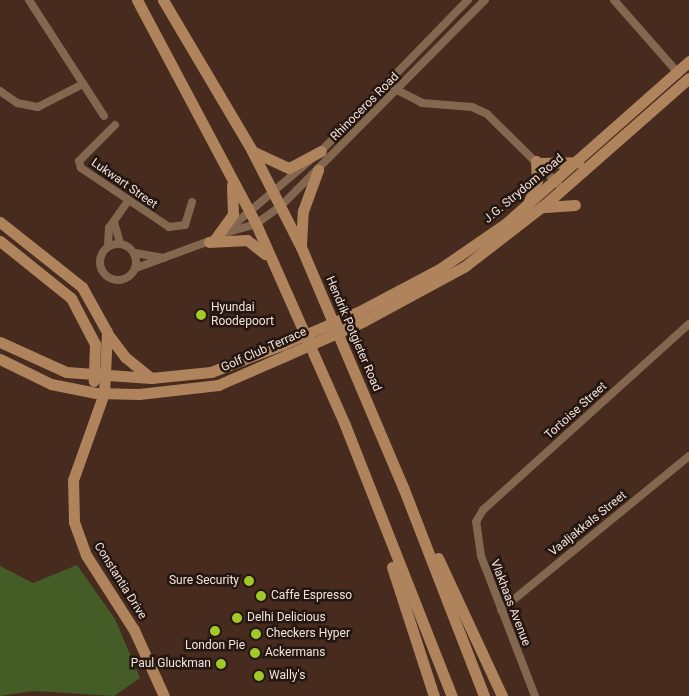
<!DOCTYPE html>
<style>
body{margin:0}
#map{position:relative;width:689px;height:696px;overflow:hidden;background:#462b1e;font-family:Roboto,sans-serif}
div>[style]{position:absolute}
[style*='--x']{left:calc(var(--x)*1px);top:calc(var(--y)*1px);width:calc(var(--w)*1px);rotate:calc(var(--a)*1deg)}
.green>*{inset:0;background:#445d26}
.street>*{height:8px;margin:-4px;padding:0 4px;transform-origin:4px;border-radius:4px;background:#83674e}
.street>.ring{margin:-4px;padding:0;box-sizing:content-box;background:none;border:8px solid #83674e;border-radius:50%}
.secondary>*{height:11px;margin:-5.5px;padding:0 5.5px;transform-origin:5.5px;border-radius:5.5px;background:#af835c}
.secondary-bridge>*{height:11px;margin:-5.5px;padding:0 5.5px;transform-origin:5.5px;border-radius:5.5px;background:#af835c}
.dots>*{width:14px;height:14px;translate:-50% -50%;box-sizing:border-box;border:2px solid #241711;border-radius:50%}
span{translate:-50% -50%;white-space:nowrap;text-align:center;line-height:1.15;-webkit-text-stroke:5px #241711;paint-order:stroke}
.street-label{font-size:12px;color:#f4e2d9}
.poi-label{font-size:12px;color:#f4e2d9}
.left{translate:0 -50%;text-align:left}
.right{translate:-100% -50%;text-align:right}
</style>
<div id="map">
<div class="green">
<div style="clip-path:polygon(77px 565px,115px 619px,140px 678px,114px 696px,33px 691px,0 696px,0 566px,33px 583px)"></div>
</div>
<div class="street">
<div style="--x:29;--y:0;--w:138;--a:57.1"></div>
<div style="--x:614;--y:0;--w:98;--a:48.7"></div>
<div style="--x:395;--y:89;--w:30;--a:27"></div>
<div style="--x:422;--y:103;--w:50;--a:4.6"></div>
<div style="--x:472;--y:107;--w:17;--a:25"></div>
<div style="--x:487;--y:114;--w:107;--a:44.6"></div>
<div style="--x:0;--y:91;--w:21;--a:35"></div>
<div style="--x:17;--y:103;--w:21;--a:11"></div>
<div style="--x:38;--y:107;--w:51;--a:-27.1"></div>
<div style="--x:115;--y:125;--w:51;--a:135"></div>
<div style="--x:79;--y:161;--w:7;--a:74"></div>
<div style="--x:81;--y:168;--w:106;--a:33.8"></div>
<div style="--x:169;--y:227;--w:16;--a:-7"></div>
<div style="--x:185;--y:225;--w:24;--a:-73"></div>
<div style="--x:114;--y:222;--w:22;--a:74"></div>
<div style="--x:224;--y:233;--w:127;--a:-40.2"></div>
<div style="--x:321;--y:151;--w:211;--a:-45.8"></div>
<div style="--x:225;--y:233;--w:32;--a:-16"></div>
<div style="--x:256;--y:224;--w:31;--a:-36"></div>
<div style="--x:281;--y:206;--w:290;--a:-45.3"></div>
<div class="ring" style="left:100px;top:244px;width:28px;height:28px"></div>
<div style="--x:108;--y:246;--w:18;--a:-87"></div>
<div style="--x:109;--y:228;--w:33;--a:-55"></div>
<div style="--x:135;--y:253;--w:29;--a:10"></div>
<div style="--x:136;--y:268;--w:81;--a:-20.2"></div>
<div style="--x:501;--y:610;--w:243;--a:-39.3"></div>
<div style="--x:535;--y:696;--w:150;--a:-111.1"></div>
<div style="--x:481;--y:556;--w:34;--a:-98"></div>
<div style="--x:476;--y:522;--w:14;--a:-60"></div>
<div style="--x:483;--y:510;--w:278;--a:-42.1"></div>
</div>
<div class="secondary">
<div style="--x:137;--y:0;--w:254;--a:62"></div>
<div style="--x:256;--y:224;--w:220;--a:66.1"></div>
<div style="--x:345;--y:425;--w:291;--a:68.5"></div>
<div style="--x:163;--y:0;--w:173;--a:59.4"></div>
<div style="--x:251;--y:149;--w:110;--a:63"></div>
<div style="--x:301;--y:247;--w:261;--a:67"></div>
<div style="--x:403;--y:487;--w:224;--a:68.8"></div>
<div style="--x:254;--y:152;--w:38;--a:25"></div>
<div style="--x:289;--y:168;--w:36;--a:-28"></div>
<div style="--x:539;--y:163;--w:39;--a:-1"></div>
<div style="--x:528;--y:204;--w:26;--a:-69"></div>
<div style="--x:537;--y:180;--w:19;--a:-93"></div>
<div style="--x:545;--y:207;--w:30;--a:-4"></div>
<div style="--x:0;--y:222;--w:105;--a:38.4"></div>
<div style="--x:82;--y:287;--w:51;--a:60.9"></div>
<div style="--x:107;--y:332;--w:61;--a:92.8"></div>
<div style="--x:104;--y:393;--w:92;--a:109.6"></div>
<div style="--x:73;--y:480;--w:42;--a:88.6"></div>
<div style="--x:74;--y:522;--w:35;--a:70"></div>
<div style="--x:86;--y:555;--w:89;--a:57.4"></div>
<div style="--x:134;--y:630;--w:72;--a:65.6"></div>
<div style="--x:215;--y:239;--w:31;--a:-54"></div>
<div style="--x:233;--y:214;--w:29;--a:-92"></div>
<div style="--x:0;--y:241;--w:91;--a:38.8"></div>
<div style="--x:71;--y:298;--w:52;--a:62.4"></div>
<div style="--x:95;--y:344;--w:37;--a:92"></div>
<div style="--x:209;--y:242;--w:38;--a:-3"></div>
<div style="--x:247;--y:240;--w:23;--a:38"></div>
<div style="--x:301;--y:245;--w:34;--a:-87"></div>
<div style="--x:303;--y:211;--w:44;--a:-69.9"></div>
<div style="--x:358;--y:312;--w:94;--a:-27.9"></div>
<div style="--x:441;--y:268;--w:78;--a:-34.5"></div>
<div style="--x:505;--y:224;--w:246;--a:-41.5"></div>
<div style="--x:364;--y:321;--w:114;--a:-28.4"></div>
<div style="--x:464;--y:267;--w:108;--a:-37.8"></div>
<div style="--x:549;--y:201;--w:186;--a:-41.3"></div>
<div style="--x:107;--y:333;--w:30;--a:53"></div>
<div style="--x:125;--y:357;--w:33;--a:39"></div>
<div style="--x:0;--y:342;--w:72;--a:24.4"></div>
<div style="--x:66;--y:372;--w:85;--a:4"></div>
<div style="--x:151;--y:378;--w:60;--a:-5.7"></div>
<div style="--x:211;--y:372;--w:78;--a:-21"></div>
<div style="--x:0;--y:359;--w:57;--a:26.1"></div>
<div style="--x:51;--y:384;--w:46;--a:11.3"></div>
<div style="--x:96;--y:393;--w:43;--a:1.3"></div>
<div style="--x:139;--y:394;--w:80;--a:-6.5"></div>
<div style="--x:218;--y:385;--w:75;--a:-23.5"></div>
<div style="--x:438;--y:558;--w:152;--a:65.1"></div>
<div style="--x:392;--y:567;--w:136;--a:72"></div>
</div>
<div class="secondary-bridge">
<div style="--x:284;--y:344;--w:81;--a:-23.4"></div>
<div style="--x:287;--y:355;--w:84;--a:-23.8"></div>
</div>
<div class="dots">
<div style="left:201px;top:315px;background:#a2c928"></div>
<div style="left:249px;top:581px;background:#a2c928"></div>
<div style="left:261px;top:596px;background:#a2c928"></div>
<div style="left:237px;top:618px;background:#a2c928"></div>
<div style="left:215px;top:631px;background:#a2c928"></div>
<div style="left:256px;top:634px;background:#a2c928"></div>
<div style="left:255px;top:653px;background:#a2c928"></div>
<div style="left:221px;top:664px;background:#a2c928"></div>
<div style="left:259px;top:676px;background:#a2c928"></div>
</div>
<div class="street-label">
<span style="left:365px;top:107px;rotate:-45deg">Rhinoceros Road</span>
<span style="left:124px;top:184px;rotate:35deg">Lukwart Street</span>
<span style="left:524px;top:189px;rotate:-40deg">J.G. Strydom Road</span>
<span style="left:353px;top:334px;rotate:67deg">Hendrik Potgieter Road</span>
<span style="left:264px;top:350px;rotate:-24deg">Golf Club Terrace</span>
<span style="left:576px;top:411px;rotate:-42deg">Tortoise Street</span>
<span style="left:588px;top:524px;rotate:-39deg">Vaaljakkals Street</span>
<span style="left:120px;top:581px;rotate:58deg">Constantia Drive</span>
<span style="left:510px;top:603px;rotate:69deg">Vlakhaas Avenue</span>
</div>
<div class="poi-label">
<span class="left" style="left:211px;top:315px">Hyundai<br>Roodepoort</span>
<span class="right" style="left:239px;top:581px">Sure Security</span>
<span class="left" style="left:271px;top:596px">Caffe Espresso</span>
<span class="left" style="left:247px;top:618px">Delhi Delicious</span>
<span class="left" style="left:266px;top:634px">Checkers Hyper</span>
<span style="left:215px;top:646px">London Pie</span>
<span class="left" style="left:265px;top:653px">Ackermans</span>
<span class="right" style="left:211px;top:664px">Paul Gluckman</span>
<span class="left" style="left:269px;top:676px">Wally's</span>
</div>
</div>
